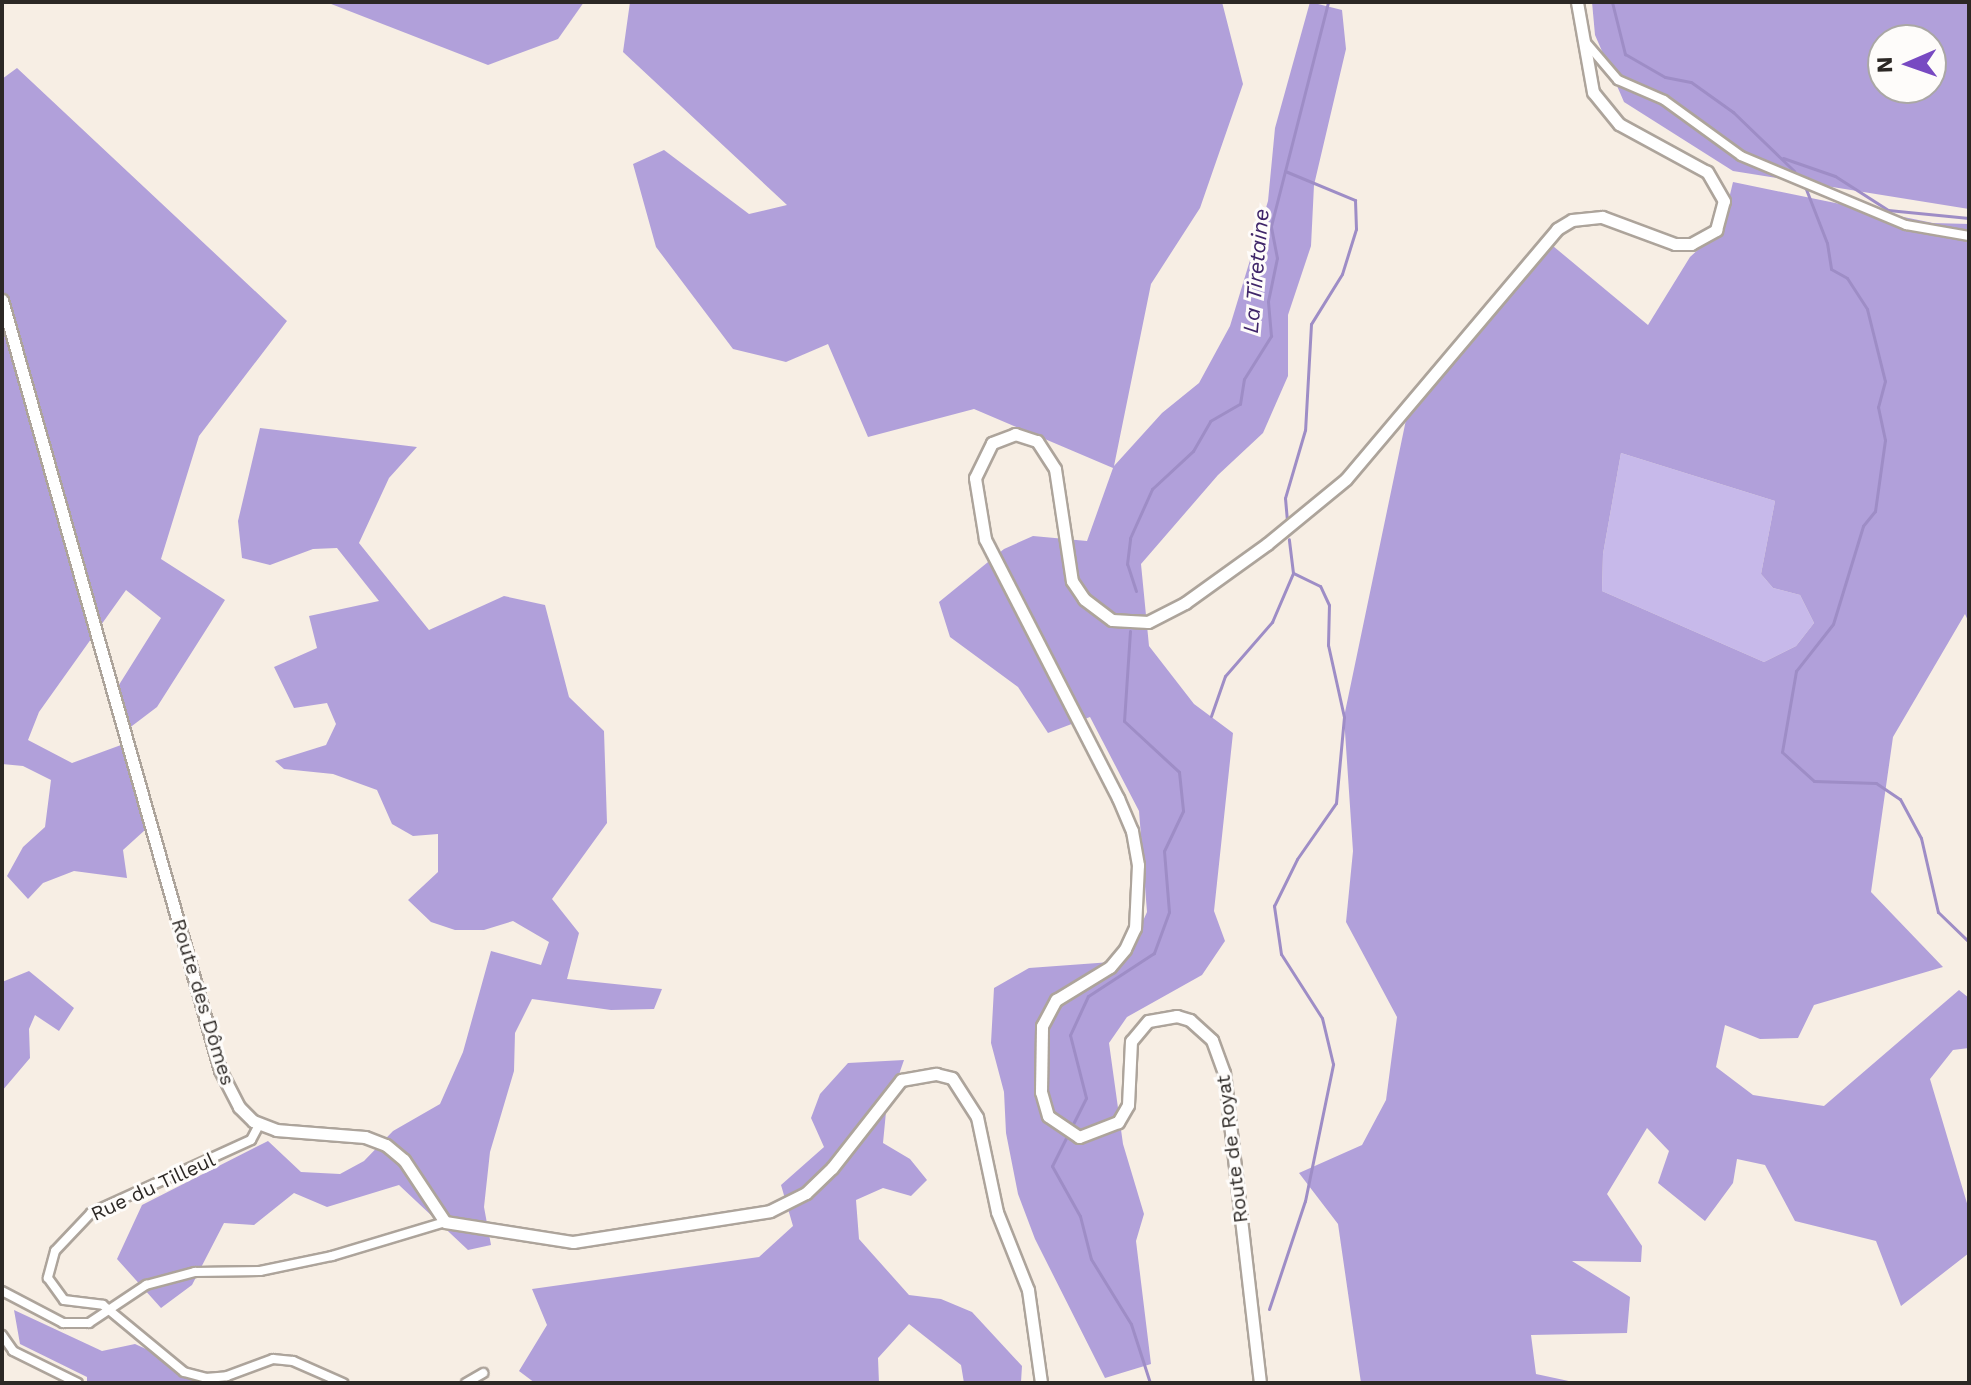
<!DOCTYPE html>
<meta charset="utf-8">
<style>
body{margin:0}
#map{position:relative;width:1971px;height:1385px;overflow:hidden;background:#f7eee4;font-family:"Work Sans",sans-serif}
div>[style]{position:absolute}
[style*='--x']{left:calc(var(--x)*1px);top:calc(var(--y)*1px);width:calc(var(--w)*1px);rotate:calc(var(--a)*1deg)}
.green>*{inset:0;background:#c7b9ea}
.forest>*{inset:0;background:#b1a0da}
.stream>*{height:3px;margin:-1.5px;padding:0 1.5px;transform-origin:1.5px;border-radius:1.5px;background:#9e8dc6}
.roads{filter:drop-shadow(2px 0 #ada49b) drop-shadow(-2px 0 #ada49b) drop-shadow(0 2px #ada49b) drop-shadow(0 -2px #ada49b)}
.street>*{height:8px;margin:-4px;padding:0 4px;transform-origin:4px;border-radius:4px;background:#fff}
.secondary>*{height:11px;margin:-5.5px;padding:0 5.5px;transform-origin:5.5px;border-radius:5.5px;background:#fff}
span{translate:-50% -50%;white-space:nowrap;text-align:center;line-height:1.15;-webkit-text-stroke:6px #fefcfa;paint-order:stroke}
.street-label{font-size:20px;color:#2c2825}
.water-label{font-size:22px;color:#3f2569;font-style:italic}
.frame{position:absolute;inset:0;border:4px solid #2c2825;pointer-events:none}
.north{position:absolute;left:1867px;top:24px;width:80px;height:80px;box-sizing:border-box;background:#fefcfa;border:2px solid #aaa7a5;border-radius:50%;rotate:268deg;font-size:22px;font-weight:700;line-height:32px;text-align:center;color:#2c2825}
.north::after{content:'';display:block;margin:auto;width:28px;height:36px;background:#784ac2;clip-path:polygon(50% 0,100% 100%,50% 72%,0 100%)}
</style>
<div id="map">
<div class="green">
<div style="clip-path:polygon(1621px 453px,1775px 501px,1761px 574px,1773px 588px,1800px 595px,1814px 623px,1796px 646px,1764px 662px,1602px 591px,1603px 554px)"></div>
</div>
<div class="forest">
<div style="clip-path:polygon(326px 2px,584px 2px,558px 39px,488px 65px)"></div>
<div style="clip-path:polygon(630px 2px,1222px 2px,1243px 84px,1200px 208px,1151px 284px,1114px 466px,1162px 413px,1199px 383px,1230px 326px,1268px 201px,1275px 128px,1310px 2px,1342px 10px,1346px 49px,1314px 185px,1311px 246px,1288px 315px,1288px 376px,1263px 433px,1218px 475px,1141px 564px,1149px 646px,1194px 704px,1233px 733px,1214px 911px,1225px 941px,1202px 975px,1127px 1017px,1109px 1043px,1123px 1144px,1144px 1214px,1136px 1241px,1151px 1364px,1105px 1378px,1035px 1239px,1018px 1194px,1006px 1133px,1004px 1092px,991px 1043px,994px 988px,1029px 968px,1125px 961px,1147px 912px,1139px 811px,1090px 717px,1048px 733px,1018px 687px,950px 637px,939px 602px,1004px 549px,1033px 536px,1087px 541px,1113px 468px,974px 409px,868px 437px,828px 344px,786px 362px,733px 349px,656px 247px,633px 164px,664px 150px,749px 214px,787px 205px,623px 52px)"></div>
<div style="clip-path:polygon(evenodd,1592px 2px,1969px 2px,1969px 209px,1733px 171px,1624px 102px,1595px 35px,1592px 2px,1883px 40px,1931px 40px,1931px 88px,1883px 88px,1883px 40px)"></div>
<div style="clip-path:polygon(17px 68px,287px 321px,199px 436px,161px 559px,225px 600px,157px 707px,128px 729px,117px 688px,161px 618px,126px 590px,39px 712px,28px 740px,72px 763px,121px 745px,145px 830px,123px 850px,127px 878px,74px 871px,43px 883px,28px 899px,7px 876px,23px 847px,45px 827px,51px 780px,23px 766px,2px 764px,2px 79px)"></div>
<div style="clip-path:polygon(evenodd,1733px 182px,1933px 223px,1969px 224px,1969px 623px,1965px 614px,1893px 737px,1871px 892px,1943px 967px,1814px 1005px,1798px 1038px,1760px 1039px,1725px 1025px,1716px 1067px,1753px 1095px,1824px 1106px,1959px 990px,1969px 998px,1969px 1048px,1953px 1050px,1930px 1079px,1969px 1210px,1969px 1253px,1901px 1306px,1876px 1241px,1795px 1221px,1765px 1165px,1737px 1159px,1733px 1183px,1705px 1221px,1658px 1183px,1669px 1151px,1647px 1128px,1607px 1194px,1642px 1246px,1641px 1262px,1572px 1261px,1630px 1297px,1627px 1333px,1531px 1335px,1536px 1374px,1578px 1383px,1361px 1383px,1338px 1224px,1299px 1173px,1362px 1145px,1386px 1100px,1397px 1017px,1346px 922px,1353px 851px,1344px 717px,1407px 415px,1497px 304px,1553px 246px,1648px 325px,1690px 257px,1722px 228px,1733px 182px,1621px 453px,1775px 501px,1761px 574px,1773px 588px,1800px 595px,1814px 623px,1796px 646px,1764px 662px,1602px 591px,1603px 554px,1621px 453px)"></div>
<div style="clip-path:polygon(260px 428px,417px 447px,389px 478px,359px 543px,429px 630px,504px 596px,545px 605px,569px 697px,604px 731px,607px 823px,552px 899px,579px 933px,567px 979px,662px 989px,654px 1009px,611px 1010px,532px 999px,515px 1033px,514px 1071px,490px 1152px,484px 1207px,491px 1245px,468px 1250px,399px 1185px,327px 1207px,294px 1193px,254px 1225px,224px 1223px,192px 1285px,161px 1308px,117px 1259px,142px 1205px,268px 1141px,301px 1172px,340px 1174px,364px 1161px,393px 1131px,440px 1104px,463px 1052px,491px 951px,541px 965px,549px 942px,513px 921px,484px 930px,455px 930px,431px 922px,408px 900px,438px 872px,438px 834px,413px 836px,392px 824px,377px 790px,333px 774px,284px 769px,275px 761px,326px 745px,336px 724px,327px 703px,294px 708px,274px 667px,317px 648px,309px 616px,379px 601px,337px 548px,313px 549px,270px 565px,242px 558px,238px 521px)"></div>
<div style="clip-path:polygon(29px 971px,74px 1008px,59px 1031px,35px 1015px,29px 1029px,30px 1058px,2px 1091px,2px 982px)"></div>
<div style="clip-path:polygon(904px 1060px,886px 1112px,883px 1143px,910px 1159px,927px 1180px,911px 1196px,883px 1188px,856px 1200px,859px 1239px,909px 1295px,941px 1299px,972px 1312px,1022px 1366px,1021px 1382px,964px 1383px,961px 1365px,909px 1324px,878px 1358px,879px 1383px,535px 1383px,519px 1371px,547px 1325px,532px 1289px,759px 1257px,793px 1226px,781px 1185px,824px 1147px,811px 1118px,820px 1094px,848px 1063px)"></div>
<div style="clip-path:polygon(14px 1310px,102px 1351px,135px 1344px,221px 1383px,87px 1383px,87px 1377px,20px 1344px)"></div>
</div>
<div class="stream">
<div style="--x:1612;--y:2;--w:54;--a:76"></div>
<div style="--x:1625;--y:54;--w:46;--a:29.9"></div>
<div style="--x:1665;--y:77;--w:26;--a:11"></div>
<div style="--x:1691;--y:82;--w:52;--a:35.5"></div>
<div style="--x:1733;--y:112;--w:85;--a:44"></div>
<div style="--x:1783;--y:158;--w:55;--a:19.1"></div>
<div style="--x:1835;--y:176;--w:63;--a:32.7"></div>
<div style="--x:1888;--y:210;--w:81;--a:5.6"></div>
<div style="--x:1285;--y:171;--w:76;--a:22.5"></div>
<div style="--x:1355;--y:200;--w:29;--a:88"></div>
<div style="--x:1356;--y:229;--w:47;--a:107.3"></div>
<div style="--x:1342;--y:274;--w:59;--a:121.8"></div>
<div style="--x:1311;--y:324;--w:106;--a:93.2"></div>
<div style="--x:1305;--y:430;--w:71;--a:106.4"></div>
<div style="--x:1285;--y:498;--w:21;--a:85"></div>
<div style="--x:1804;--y:184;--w:63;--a:68.7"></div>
<div style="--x:1827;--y:243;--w:26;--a:81"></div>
<div style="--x:1831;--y:269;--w:18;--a:29"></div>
<div style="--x:1847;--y:278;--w:37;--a:57"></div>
<div style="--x:1867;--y:309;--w:74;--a:76"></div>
<div style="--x:1885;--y:381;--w:27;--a:105"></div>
<div style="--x:1878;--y:407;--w:34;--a:78"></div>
<div style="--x:1885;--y:440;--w:72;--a:98"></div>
<div style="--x:1875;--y:511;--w:19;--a:129"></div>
<div style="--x:1863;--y:526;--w:102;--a:107"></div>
<div style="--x:1833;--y:624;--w:60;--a:128.2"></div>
<div style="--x:1796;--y:671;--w:82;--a:99.8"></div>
<div style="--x:1782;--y:752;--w:43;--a:42.2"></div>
<div style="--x:1814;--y:781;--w:62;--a:1.8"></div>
<div style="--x:1876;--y:783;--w:29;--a:34"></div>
<div style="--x:1900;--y:799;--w:44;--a:61.7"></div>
<div style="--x:1921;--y:838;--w:76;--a:77.1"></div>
<div style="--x:1938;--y:912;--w:43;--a:44.1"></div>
<div style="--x:1136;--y:591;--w:28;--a:-108"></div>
<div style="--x:1127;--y:564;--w:26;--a:-83"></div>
<div style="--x:1130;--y:538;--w:54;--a:-65.8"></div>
<div style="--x:1152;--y:489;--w:56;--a:-42.8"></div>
<div style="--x:1193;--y:451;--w:34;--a:-60"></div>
<div style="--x:1210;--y:421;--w:34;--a:-30"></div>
<div style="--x:1240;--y:404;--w:25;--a:-81"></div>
<div style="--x:1244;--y:379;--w:51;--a:-57.9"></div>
<div style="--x:1271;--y:336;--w:35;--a:-95"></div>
<div style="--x:1268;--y:301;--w:44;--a:-78.2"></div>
<div style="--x:1277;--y:258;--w:33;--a:-101"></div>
<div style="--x:1271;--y:226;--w:231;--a:-75.7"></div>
<div style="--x:1130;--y:631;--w:90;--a:93.8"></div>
<div style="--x:1124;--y:721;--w:75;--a:42.8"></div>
<div style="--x:1179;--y:772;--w:39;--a:84"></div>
<div style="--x:1183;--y:811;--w:44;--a:115.4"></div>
<div style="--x:1164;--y:851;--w:61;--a:85.3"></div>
<div style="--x:1169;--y:912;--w:44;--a:110.1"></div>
<div style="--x:1154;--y:953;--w:79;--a:146.9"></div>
<div style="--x:1088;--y:996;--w:43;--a:114.8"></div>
<div style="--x:1070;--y:1035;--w:65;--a:75.7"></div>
<div style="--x:1086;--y:1098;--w:76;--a:116.6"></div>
<div style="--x:1052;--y:1166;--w:57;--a:60.8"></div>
<div style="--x:1080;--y:1216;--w:44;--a:75.7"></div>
<div style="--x:1091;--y:1259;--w:76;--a:58.4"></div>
<div style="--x:1131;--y:1324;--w:62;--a:72.1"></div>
<div style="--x:1211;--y:716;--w:42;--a:-70.7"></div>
<div style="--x:1225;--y:676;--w:72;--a:-49"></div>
<div style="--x:1272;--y:622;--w:53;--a:-66.8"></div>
<div style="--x:1269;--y:1309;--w:114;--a:-71.6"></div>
<div style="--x:1305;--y:1201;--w:140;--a:-78.4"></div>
<div style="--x:1333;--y:1064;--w:47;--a:-103.4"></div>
<div style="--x:1322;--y:1018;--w:76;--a:-122.6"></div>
<div style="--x:1281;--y:954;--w:49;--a:-98.3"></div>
<div style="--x:1274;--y:906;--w:52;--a:-63.9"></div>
<div style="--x:1297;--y:859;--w:68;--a:-55.1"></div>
<div style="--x:1336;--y:803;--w:86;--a:-84.7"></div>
<div style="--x:1344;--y:717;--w:74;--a:-102.5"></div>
<div style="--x:1328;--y:645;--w:40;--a:-88.6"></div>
<div style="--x:1329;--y:605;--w:21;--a:-115"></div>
<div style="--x:1320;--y:586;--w:30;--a:-154"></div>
<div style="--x:1293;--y:573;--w:34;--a:-97"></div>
</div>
<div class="roads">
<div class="street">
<div style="--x:1583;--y:39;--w:54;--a:49.5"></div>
<div style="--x:1618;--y:80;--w:50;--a:23.5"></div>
<div style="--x:1664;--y:100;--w:95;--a:36"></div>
<div style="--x:1741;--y:156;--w:179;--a:22.7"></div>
<div style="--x:1906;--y:225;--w:64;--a:9.9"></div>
<div style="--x:260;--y:1123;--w:19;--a:118"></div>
<div style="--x:251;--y:1140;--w:176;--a:155.5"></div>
<div style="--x:91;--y:1213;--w:52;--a:133.5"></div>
<div style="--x:55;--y:1251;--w:28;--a:105"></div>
<div style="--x:48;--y:1278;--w:27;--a:54"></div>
<div style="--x:64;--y:1300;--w:39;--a:7"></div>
<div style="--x:103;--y:1305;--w:105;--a:39.6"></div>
<div style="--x:184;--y:1372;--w:23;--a:15"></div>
<div style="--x:206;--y:1378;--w:21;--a:-5"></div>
<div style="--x:227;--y:1376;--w:49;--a:-20.3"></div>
<div style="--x:273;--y:1359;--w:20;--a:6"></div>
<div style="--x:293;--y:1361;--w:55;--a:23.7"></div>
<div style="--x:2;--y:1291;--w:69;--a:27.7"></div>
<div style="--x:63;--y:1323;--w:26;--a:0"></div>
<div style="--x:89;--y:1323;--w:69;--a:-33.7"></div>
<div style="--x:146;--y:1285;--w:51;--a:-14.9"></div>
<div style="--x:195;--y:1272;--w:65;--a:-0.9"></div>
<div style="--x:260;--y:1271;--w:74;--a:-11.8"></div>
<div style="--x:332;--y:1256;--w:118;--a:-16.7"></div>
<div style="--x:2;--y:1335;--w:19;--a:55"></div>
<div style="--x:13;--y:1351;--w:72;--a:26.2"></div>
<div style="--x:466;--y:1383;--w:20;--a:-30"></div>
</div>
<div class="secondary">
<div style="--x:2;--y:300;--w:800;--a:74.19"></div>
<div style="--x:220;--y:1070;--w:42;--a:62.8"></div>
<div style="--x:239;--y:1107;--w:20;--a:45"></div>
<div style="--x:253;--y:1121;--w:25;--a:21"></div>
<div style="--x:276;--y:1130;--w:89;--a:4.5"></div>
<div style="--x:365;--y:1137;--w:22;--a:21"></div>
<div style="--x:386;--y:1145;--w:23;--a:40"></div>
<div style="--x:404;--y:1160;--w:74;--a:56.5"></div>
<div style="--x:445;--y:1222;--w:130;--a:8.9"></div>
<div style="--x:573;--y:1242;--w:199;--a:-8.9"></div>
<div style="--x:770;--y:1211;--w:40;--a:-26.6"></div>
<div style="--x:806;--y:1193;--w:36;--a:-44"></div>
<div style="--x:832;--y:1168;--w:112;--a:-51.9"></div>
<div style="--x:901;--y:1080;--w:36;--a:-10"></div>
<div style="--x:936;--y:1074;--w:16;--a:14"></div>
<div style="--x:952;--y:1078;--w:46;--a:57.3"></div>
<div style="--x:977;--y:1117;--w:97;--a:78.1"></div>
<div style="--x:997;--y:1212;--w:84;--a:68.3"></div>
<div style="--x:1028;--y:1290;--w:94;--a:82"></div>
<div style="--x:1260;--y:1383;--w:312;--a:-96.6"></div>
<div style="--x:1224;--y:1073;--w:35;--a:-110"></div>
<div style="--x:1212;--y:1040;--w:30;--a:-138"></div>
<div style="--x:1190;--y:1020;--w:14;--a:-163"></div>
<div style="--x:1177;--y:1016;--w:29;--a:170"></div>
<div style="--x:1148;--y:1021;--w:26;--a:130"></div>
<div style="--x:1131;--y:1041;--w:64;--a:92.7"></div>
<div style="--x:1128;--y:1105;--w:20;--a:120"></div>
<div style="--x:1118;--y:1122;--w:42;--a:159"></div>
<div style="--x:1079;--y:1137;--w:37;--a:-146"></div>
<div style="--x:1048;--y:1116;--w:25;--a:-106"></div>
<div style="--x:1041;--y:1092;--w:66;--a:-89.1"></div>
<div style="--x:1042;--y:1026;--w:30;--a:-62"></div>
<div style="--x:1056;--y:1000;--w:63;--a:-31.4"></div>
<div style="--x:1110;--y:967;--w:23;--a:-50"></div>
<div style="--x:1125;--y:949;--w:23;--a:-65"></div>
<div style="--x:1135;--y:928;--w:63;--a:-87.3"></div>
<div style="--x:1138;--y:865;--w:35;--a:-100"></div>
<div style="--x:1132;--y:831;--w:36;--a:-113"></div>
<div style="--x:1118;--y:798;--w:291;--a:-117.2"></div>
<div style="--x:985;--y:539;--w:62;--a:-99.3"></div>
<div style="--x:975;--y:478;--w:39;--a:-64"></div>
<div style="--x:992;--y:443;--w:25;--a:-21"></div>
<div style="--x:1015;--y:434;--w:23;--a:18"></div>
<div style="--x:1037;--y:441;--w:33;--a:57"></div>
<div style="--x:1055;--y:469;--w:113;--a:81.4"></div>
<div style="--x:1072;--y:581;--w:22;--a:56"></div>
<div style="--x:1084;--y:599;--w:35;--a:37"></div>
<div style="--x:1112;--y:620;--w:36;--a:3"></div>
<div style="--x:1148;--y:622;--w:42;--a:-27.2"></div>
<div style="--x:1185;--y:603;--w:101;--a:-35.7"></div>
<div style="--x:1267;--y:544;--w:102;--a:-39.4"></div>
<div style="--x:1346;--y:479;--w:327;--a:-49.8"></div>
<div style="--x:1557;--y:229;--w:17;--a:-31"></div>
<div style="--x:1572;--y:220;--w:30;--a:-6"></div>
<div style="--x:1602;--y:217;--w:78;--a:20.3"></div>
<div style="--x:1675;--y:244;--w:16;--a:0"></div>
<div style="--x:1691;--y:244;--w:29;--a:-29"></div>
<div style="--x:1716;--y:230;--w:30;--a:-75"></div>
<div style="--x:1724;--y:201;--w:34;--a:-120"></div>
<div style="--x:1707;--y:172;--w:100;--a:-151.4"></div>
<div style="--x:1619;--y:124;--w:41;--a:-129.1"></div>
<div style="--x:1593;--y:92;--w:91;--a:-100.1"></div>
</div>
</div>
<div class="street-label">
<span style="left:203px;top:1002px;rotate:73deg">Route des Dômes</span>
<span style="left:1232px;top:1149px;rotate:-97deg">Route de Royat</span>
<span style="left:153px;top:1187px;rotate:-25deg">Rue du Tilleul</span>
</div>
<div class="water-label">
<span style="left:1256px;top:271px;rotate:-85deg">La Tiretaine</span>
</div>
<div class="frame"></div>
<div class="north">N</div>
</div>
